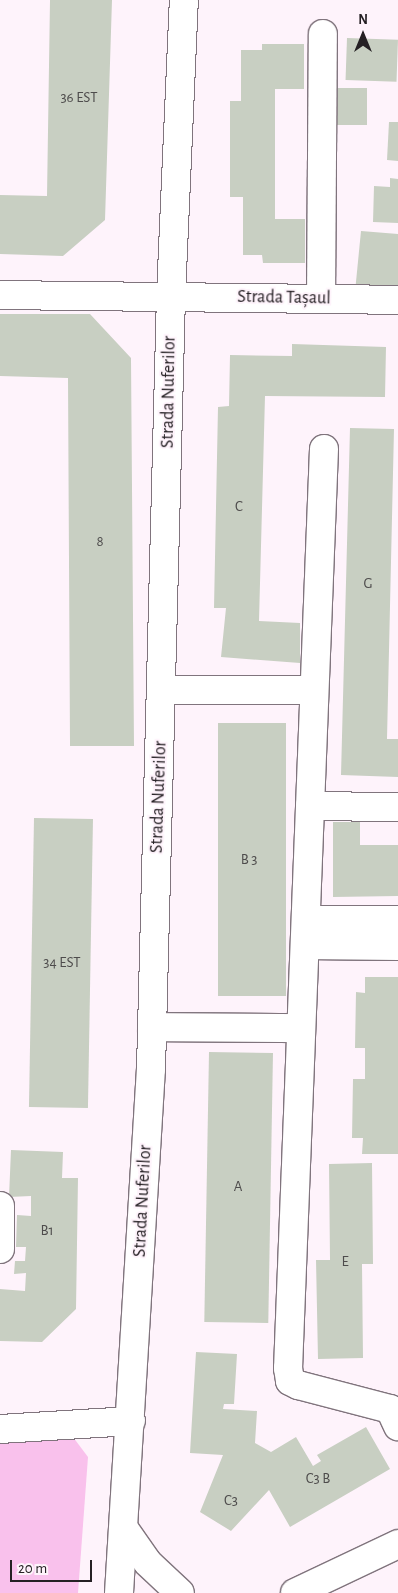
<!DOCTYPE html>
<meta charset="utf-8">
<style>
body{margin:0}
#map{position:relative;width:398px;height:1593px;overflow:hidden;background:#fef3fb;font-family:"Alegreya Sans",sans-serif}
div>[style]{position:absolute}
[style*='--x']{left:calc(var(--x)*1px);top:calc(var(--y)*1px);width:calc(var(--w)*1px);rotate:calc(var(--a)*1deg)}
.green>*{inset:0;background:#f9c1ec}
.building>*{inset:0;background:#c8cfc2;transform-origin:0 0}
.roads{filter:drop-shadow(1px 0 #80747d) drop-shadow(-1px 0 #80747d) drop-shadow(0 1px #80747d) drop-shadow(0 -1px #80747d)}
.minor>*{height:28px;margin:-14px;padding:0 14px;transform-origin:14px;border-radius:14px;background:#fff}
span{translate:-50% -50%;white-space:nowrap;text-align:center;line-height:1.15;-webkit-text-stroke:4px #fef3fb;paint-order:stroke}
.number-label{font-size:15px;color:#4e4c4c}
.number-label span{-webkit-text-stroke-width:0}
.street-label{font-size:18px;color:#252024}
.north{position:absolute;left:338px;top:10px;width:50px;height:50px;-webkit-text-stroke:4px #fef3fb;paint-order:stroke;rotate:0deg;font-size:14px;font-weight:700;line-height:20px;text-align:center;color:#252024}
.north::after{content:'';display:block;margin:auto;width:18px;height:22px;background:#252024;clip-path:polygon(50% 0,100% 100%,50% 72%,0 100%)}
.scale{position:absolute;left:10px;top:1560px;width:82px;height:22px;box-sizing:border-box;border:2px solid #252024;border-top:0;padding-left:6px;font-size:15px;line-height:18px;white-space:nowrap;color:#252024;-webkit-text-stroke:4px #fef3fb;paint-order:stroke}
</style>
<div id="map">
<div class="green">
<div style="clip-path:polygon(73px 1437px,88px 1457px,78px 1593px,0 1593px,0 1439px)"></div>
</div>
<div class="building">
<div style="clip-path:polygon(50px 0,112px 0,105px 220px,63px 256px,0 254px,0 195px,47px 196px)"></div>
<div style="left:347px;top:38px;width:51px;height:42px;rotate:2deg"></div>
<div style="clip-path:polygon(262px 44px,304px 44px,304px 89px,275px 89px,275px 219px,305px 219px,305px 263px,263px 263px,262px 255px,243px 255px,243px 197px,230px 197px,230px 101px,241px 101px,241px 50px,262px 50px)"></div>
<div style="left:330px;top:88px;width:37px;height:37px"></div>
<div style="clip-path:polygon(389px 122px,398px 122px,398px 161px,387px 160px)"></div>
<div style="clip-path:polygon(390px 178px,398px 179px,398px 223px,373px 222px,374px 186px,390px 187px)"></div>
<div style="clip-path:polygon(361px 231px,398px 234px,398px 293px,355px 292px)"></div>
<div style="clip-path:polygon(0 314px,90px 314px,131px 358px,134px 746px,70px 746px,68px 378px,0 376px)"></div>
<div style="clip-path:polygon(292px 344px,386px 347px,385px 397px,265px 396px,259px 621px,300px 623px,300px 663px,221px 657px,226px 608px,214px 608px,218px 407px,229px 406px,230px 355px,292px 356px)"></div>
<div style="clip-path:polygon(350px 428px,394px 429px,387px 739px,398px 739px,398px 777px,341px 775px)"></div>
<div style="left:218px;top:723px;width:68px;height:273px"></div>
<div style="left:34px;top:818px;width:59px;height:289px;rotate:1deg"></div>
<div style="clip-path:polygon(333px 822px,360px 822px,360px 845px,398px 845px,398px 896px,333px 897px)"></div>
<div style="clip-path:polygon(365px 977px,398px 977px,398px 1154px,362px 1154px,363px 1138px,352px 1138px,353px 1079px,365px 1079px,365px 1048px,355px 1048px,356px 992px,365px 993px)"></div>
<div style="left:209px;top:1052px;width:64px;height:270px;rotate:1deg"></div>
<div style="clip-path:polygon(11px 1150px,63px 1152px,62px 1178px,78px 1178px,76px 1309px,42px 1342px,0 1341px,0 1289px,25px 1291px,26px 1273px,14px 1274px,15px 1261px,25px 1261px,26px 1247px,16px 1247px,17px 1215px,31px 1216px,31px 1196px,9px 1197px)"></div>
<div style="clip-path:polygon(372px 1163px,373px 1264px,362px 1264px,363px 1358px,318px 1359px,316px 1260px,330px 1260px,329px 1164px)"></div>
<div style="clip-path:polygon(196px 1352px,237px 1354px,234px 1404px,224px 1404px,223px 1409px,257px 1411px,255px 1443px,271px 1452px,296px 1437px,313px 1466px,321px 1461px,317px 1455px,366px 1427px,390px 1469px,290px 1527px,269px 1490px,231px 1531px,200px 1512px,223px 1455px,190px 1453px)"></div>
</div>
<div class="roads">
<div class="minor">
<div style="--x:0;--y:295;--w:398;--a:0.7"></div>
<div style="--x:321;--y:299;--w:265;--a:-89.6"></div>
<div style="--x:324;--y:449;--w:920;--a:92.24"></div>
<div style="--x:288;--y:1368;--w:13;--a:81"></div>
<div style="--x:290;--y:1381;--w:9;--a:27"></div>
<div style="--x:298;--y:1385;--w:95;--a:14.6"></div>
<div style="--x:390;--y:1409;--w:19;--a:65"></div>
<div style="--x:162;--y:690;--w:152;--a:0"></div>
<div style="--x:310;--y:806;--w:88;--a:0.7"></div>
<div style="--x:306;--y:920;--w:92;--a:0"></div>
<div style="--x:305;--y:945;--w:93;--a:0.6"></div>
<div style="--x:152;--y:1027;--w:149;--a:0.4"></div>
<div style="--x:0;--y:1249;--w:43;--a:-90"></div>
<div style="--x:0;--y:1429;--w:131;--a:-3.5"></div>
<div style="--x:125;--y:1530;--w:39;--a:55"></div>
<div style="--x:147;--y:1562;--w:45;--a:43.2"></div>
<div style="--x:119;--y:1593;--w:525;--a:-86.51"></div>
<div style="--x:151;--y:1069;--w:774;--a:-88.52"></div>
<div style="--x:171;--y:295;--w:295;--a:-87.5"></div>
<div style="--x:295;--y:1593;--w:114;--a:-25.4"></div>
</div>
</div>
<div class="number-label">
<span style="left:79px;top:98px">36 EST</span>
<span style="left:239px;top:507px">C</span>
<span style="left:100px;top:542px">8</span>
<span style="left:368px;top:584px">G</span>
<span style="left:249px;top:860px">B 3</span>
<span style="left:62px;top:963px">34 EST</span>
<span style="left:238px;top:1187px">A</span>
<span style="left:47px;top:1231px">B1</span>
<span style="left:345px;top:1262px">E</span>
<span style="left:318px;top:1479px">C3 B</span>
<span style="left:231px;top:1501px">C3</span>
</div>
<div class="street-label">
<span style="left:284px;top:298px;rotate:1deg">Strada Tașaul</span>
<span style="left:169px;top:392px;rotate:-89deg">Strada Nuferilor</span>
<span style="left:159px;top:797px;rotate:-88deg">Strada Nuferilor</span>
<span style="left:143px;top:1201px;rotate:-87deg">Strada Nuferilor</span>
</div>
<div class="north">N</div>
<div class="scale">20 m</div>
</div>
